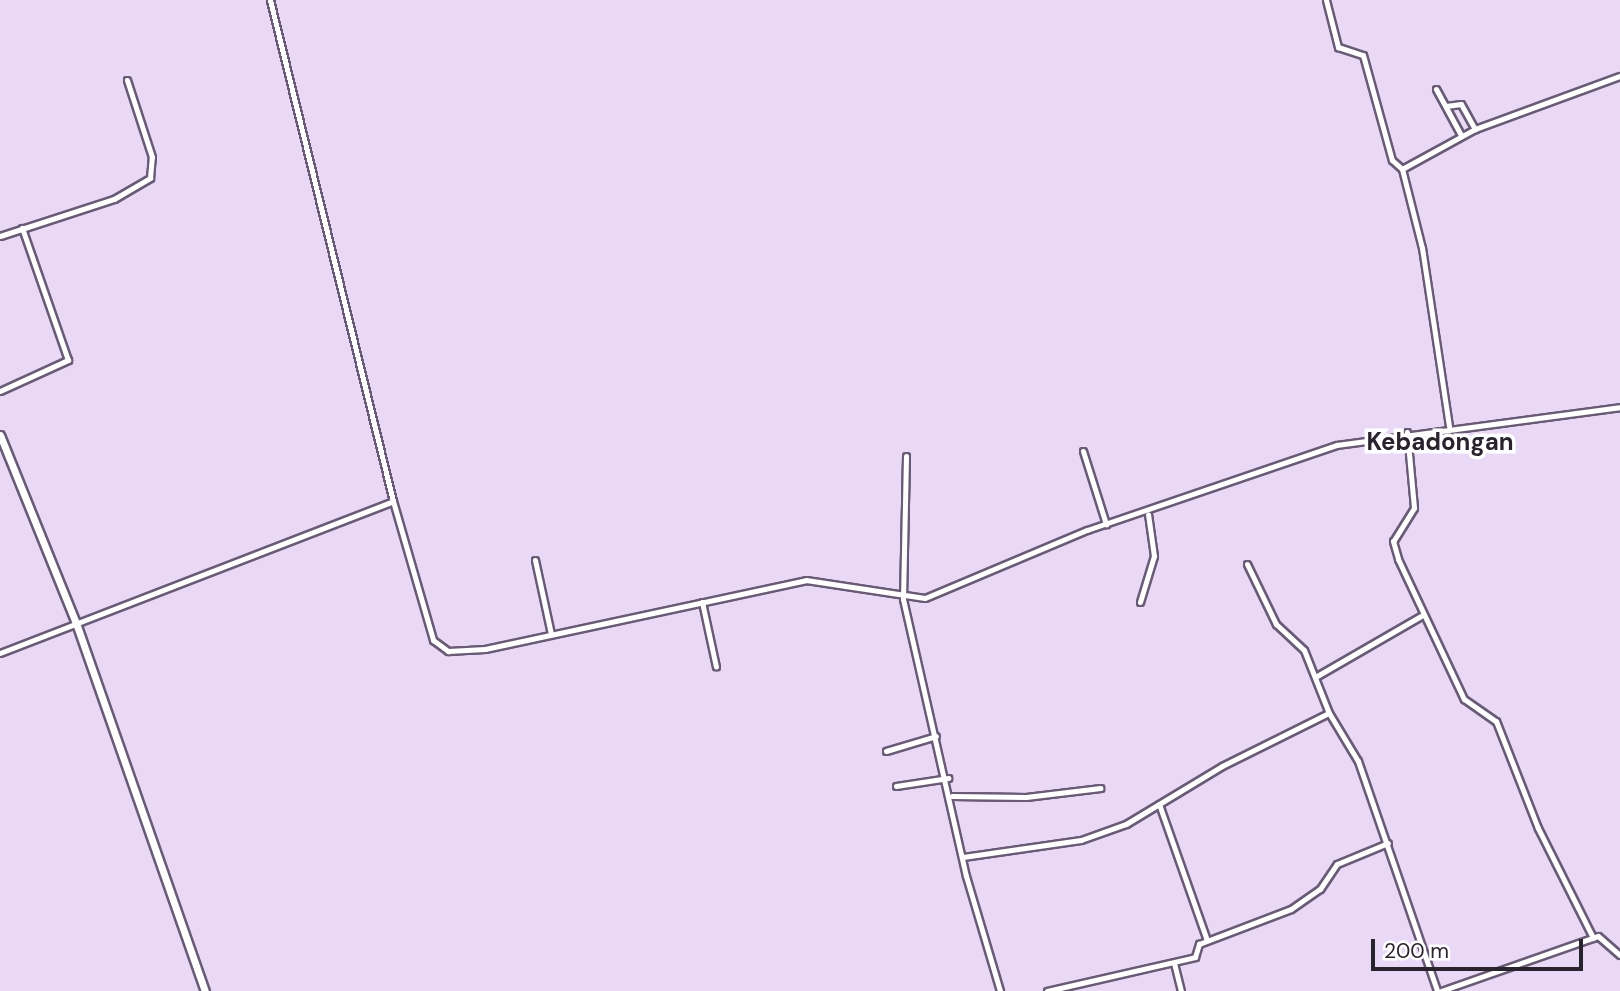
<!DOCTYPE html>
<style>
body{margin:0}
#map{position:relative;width:1620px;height:991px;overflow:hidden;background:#e9d9f7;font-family:"DM Sans",sans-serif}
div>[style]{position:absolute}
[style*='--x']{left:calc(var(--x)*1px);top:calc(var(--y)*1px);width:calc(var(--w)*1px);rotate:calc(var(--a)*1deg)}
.roads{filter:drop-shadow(2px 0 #695b75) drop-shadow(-2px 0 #695b75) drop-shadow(0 2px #695b75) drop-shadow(0 -2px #695b75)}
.minor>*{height:5px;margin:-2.5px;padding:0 2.5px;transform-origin:2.5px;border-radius:2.5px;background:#fff}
.tertiary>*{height:7px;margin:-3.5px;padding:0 3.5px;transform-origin:3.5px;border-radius:3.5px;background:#fff}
span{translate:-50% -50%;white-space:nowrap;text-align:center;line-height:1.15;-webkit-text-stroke:7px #fff;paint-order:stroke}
.quarter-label{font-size:24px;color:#29232e;font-weight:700}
.scale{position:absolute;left:1371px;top:939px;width:212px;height:32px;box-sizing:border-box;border:4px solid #29232e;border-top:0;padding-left:9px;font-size:21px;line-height:24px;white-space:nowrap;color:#29232e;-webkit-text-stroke:5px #fff;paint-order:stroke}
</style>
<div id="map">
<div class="roads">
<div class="minor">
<div style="--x:270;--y:0;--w:516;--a:76.21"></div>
<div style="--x:393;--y:501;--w:145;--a:73.9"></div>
<div style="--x:433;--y:640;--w:19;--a:36"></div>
<div style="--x:448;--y:651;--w:37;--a:-3"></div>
<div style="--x:485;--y:649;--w:328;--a:-12.1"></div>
<div style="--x:806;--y:580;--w:120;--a:8.6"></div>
<div style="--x:925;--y:598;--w:176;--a:-22.8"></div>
<div style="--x:1087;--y:530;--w:264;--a:-18.8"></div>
<div style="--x:1337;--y:445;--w:286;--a:-7.6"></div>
<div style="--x:1326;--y:0;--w:49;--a:75.7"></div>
<div style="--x:1338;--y:47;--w:26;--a:18"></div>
<div style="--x:1363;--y:55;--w:109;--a:74.6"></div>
<div style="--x:1392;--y:160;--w:13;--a:42"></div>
<div style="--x:1436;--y:89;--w:52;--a:61.5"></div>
<div style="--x:1446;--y:106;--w:15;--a:-8"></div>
<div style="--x:1461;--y:104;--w:29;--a:61"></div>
<div style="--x:0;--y:236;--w:120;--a:-18"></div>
<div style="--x:114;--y:199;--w:42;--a:-30.3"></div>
<div style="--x:150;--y:178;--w:21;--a:-85"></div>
<div style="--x:152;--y:157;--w:81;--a:-108"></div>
<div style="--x:0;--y:391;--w:75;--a:-24.5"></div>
<div style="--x:68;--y:360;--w:140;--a:-109.2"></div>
<div style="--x:1449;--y:426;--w:180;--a:-98.6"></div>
<div style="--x:1422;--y:248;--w:81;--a:-104.2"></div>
<div style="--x:1402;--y:169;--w:83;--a:-28.7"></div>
<div style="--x:1475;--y:129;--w:154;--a:-20.1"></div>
<div style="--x:1407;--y:432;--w:76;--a:84.7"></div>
<div style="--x:1414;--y:508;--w:39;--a:122"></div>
<div style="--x:1393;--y:541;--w:19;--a:74"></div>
<div style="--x:1398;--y:559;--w:155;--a:64.8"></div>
<div style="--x:1464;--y:699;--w:39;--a:35"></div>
<div style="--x:1496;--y:721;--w:115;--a:68.6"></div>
<div style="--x:1538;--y:828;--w:123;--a:63.4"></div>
<div style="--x:1083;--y:451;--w:77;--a:72.5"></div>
<div style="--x:906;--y:456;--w:143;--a:91.2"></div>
<div style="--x:903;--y:599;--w:284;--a:77.2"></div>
<div style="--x:966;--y:876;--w:120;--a:73.5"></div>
<div style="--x:535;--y:560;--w:76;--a:77.8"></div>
<div style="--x:1247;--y:564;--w:67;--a:64.2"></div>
<div style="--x:1276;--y:624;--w:38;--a:43"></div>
<div style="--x:1304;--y:650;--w:68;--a:68.4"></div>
<div style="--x:702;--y:602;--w:66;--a:77.8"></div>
<div style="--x:1140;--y:602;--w:48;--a:-73.1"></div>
<div style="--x:1154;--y:556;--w:42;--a:-98.1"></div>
<div style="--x:0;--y:653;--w:421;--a:-21.1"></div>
<div style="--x:1317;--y:676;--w:120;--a:-30"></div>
<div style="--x:886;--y:751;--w:52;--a:-16.7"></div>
<div style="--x:896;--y:786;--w:53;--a:-8.7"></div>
<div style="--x:952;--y:796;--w:74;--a:0.8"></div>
<div style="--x:1026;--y:797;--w:75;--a:-6.9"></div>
<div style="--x:1159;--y:804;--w:144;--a:70.6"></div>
<div style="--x:963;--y:857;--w:119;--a:-8.2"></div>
<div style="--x:1081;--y:840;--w:48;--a:-19.6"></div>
<div style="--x:1126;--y:824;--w:112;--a:-31.1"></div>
<div style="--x:1222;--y:766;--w:119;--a:-26.4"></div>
<div style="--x:1329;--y:713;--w:56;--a:58.9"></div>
<div style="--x:1358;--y:761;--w:243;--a:71"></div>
<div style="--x:1174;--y:963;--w:29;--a:76"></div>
<div style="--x:1047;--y:991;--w:152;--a:-12.9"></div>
<div style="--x:1195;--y:957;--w:14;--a:-73"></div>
<div style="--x:1199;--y:944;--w:98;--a:-20.8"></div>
<div style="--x:1291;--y:909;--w:35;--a:-35"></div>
<div style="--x:1320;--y:889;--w:30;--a:-56"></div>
<div style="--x:1337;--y:864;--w:55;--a:-22.4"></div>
<div style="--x:1441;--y:991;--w:166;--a:-19.3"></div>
<div style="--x:1598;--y:936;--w:29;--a:41"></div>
</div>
<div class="tertiary">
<div style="--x:0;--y:435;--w:203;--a:68"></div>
<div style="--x:76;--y:623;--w:390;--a:70.7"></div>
</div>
</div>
<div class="quarter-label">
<span style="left:1440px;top:442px">Kebadongan</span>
</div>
<div class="scale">200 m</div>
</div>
